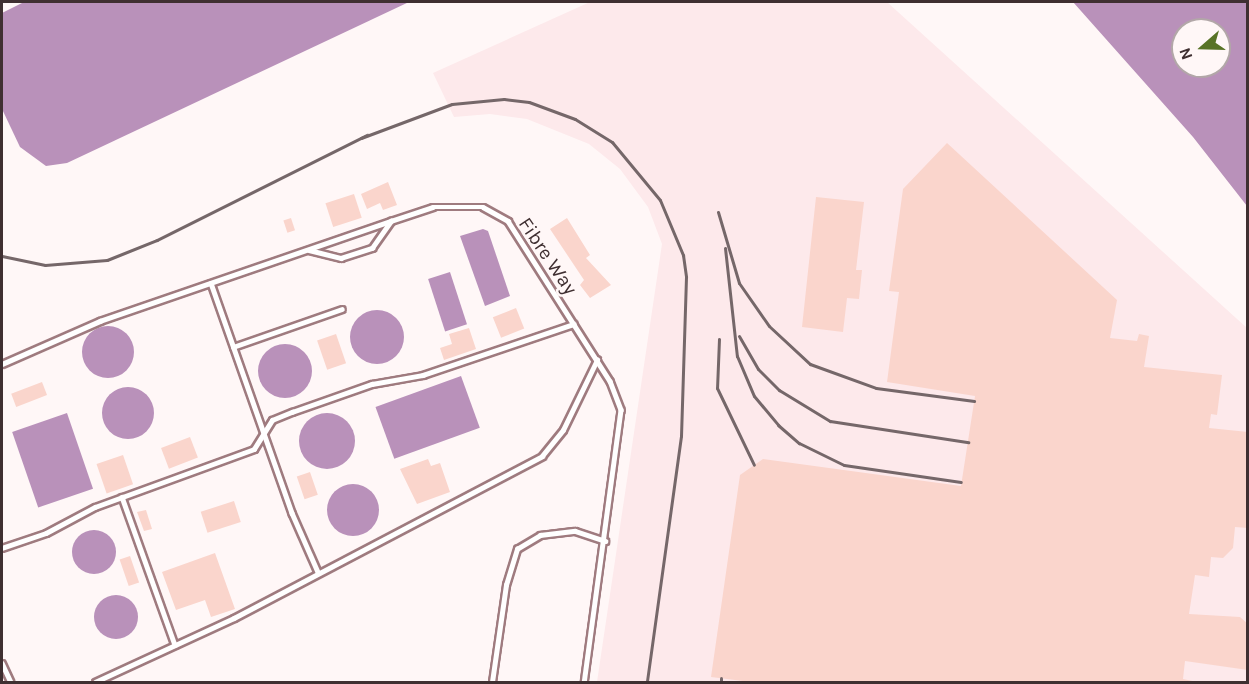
<!DOCTYPE html>
<style>
body{margin:0}
#map{position:relative;width:1249px;height:684px;overflow:hidden;background:#fff7f7;font-family:Karla,sans-serif}
div>[style]{position:absolute}
[style*='--x']{left:calc(var(--x)*1px);top:calc(var(--y)*1px);width:calc(var(--w)*1px);rotate:calc(var(--a)*1deg)}
.built>*{inset:0;background:#fde9eb}
.water>*{inset:0;background:#b991ba;transform-origin:0 0}
.round{border-radius:50%}
.building>*{inset:0;background:#fad5cc;transform-origin:0 0}
.roads{filter:drop-shadow(2px 0 #9f7b7f) drop-shadow(-2px 0 #9f7b7f) drop-shadow(0 2px #9f7b7f) drop-shadow(0 -2px #9f7b7f)}
.service>*{height:4.5px;margin:-2.25px;padding:0 2.25px;transform-origin:2.25px;border-radius:2.25px;background:#fff}
.rail>*{height:3px;margin:-1.5px;padding:0 1.5px;transform-origin:1.5px;border-radius:1.5px;background:#756769}
span{translate:-50% -50%;white-space:nowrap;text-align:center;line-height:1.15;-webkit-text-stroke:5px #fff7f7;paint-order:stroke}
.street-label{font-size:20px;color:#3f2f31}
.frame{position:absolute;inset:0;border:3px solid #3f2f31;pointer-events:none}
.north{position:absolute;left:1171px;top:18px;width:60px;height:60px;box-sizing:border-box;background:#fff7f7;border:2px solid #b2a7a8;border-radius:50%;rotate:250deg;font-size:16px;font-weight:700;line-height:24px;text-align:center;color:#3f2f31}
.north::after{content:'';display:block;margin:auto;width:21px;height:27px;background:#587326;clip-path:polygon(50% 0,100% 100%,50% 72%,0 100%)}
</style>
<div id="map">
<div class="built">
<div style="clip-path:polygon(590px 2px,887px 2px,1247px 328px,1247px 682px,597px 682px,662px 244px,648px 207px,620px 169px,589px 144px,527px 119px,490px 114px,454px 117px,433px 73px)"></div>
</div>
<div class="water">
<div style="clip-path:polygon(24px 2px,409px 2px,67px 163px,46px 166px,20px 147px,2px 109px,2px 13px)"></div>
<div style="clip-path:polygon(evenodd,1073px 2px,1247px 2px,1247px 206px,1193px 137px,1073px 2px,1183px 30px,1219px 30px,1219px 66px,1183px 66px,1183px 30px)"></div>
<div style="clip-path:polygon(483px 229px,488px 231px,510px 296px,485px 306px,460px 236px)"></div>
<div style="left:450px;top:272px;width:55px;height:23px;rotate:72deg"></div>
<div class="round" style="left:350px;top:310px;width:54px;height:54px"></div>
<div class="round" style="left:82px;top:326px;width:52px;height:52px"></div>
<div class="round" style="left:258px;top:344px;width:54px;height:54px"></div>
<div style="left:461px;top:376px;width:55px;height:91px;rotate:70deg"></div>
<div class="round" style="left:102px;top:387px;width:52px;height:52px"></div>
<div style="left:67px;top:413px;width:80px;height:58px;rotate:71deg"></div>
<div class="round" style="left:299px;top:413px;width:56px;height:56px"></div>
<div class="round" style="left:327px;top:484px;width:52px;height:52px"></div>
<div class="round" style="left:72px;top:530px;width:44px;height:44px"></div>
<div class="round" style="left:94px;top:595px;width:44px;height:44px"></div>
</div>
<div class="building">
<div style="clip-path:polygon(947px 143px,1117px 300px,1110px 338px,1137px 341px,1139px 334px,1149px 336px,1144px 367px,1222px 375px,1217px 415px,1211px 414px,1209px 428px,1248px 432px,1248px 528px,1235px 527px,1233px 548px,1223px 558px,1211px 557px,1209px 577px,1195px 575px,1189px 614px,1240px 617px,1248px 624px,1248px 670px,1185px 661px,1183px 679px,1197px 682px,751px 682px,711px 677px,740px 475px,763px 459px,961px 486px,975px 396px,887px 382px,899px 292px,889px 291px,903px 189px)"></div>
<div style="clip-path:polygon(388px 182px,397px 205px,383px 210px,380px 203px,367px 209px,361px 194px)"></div>
<div style="left:354px;top:194px;width:25px;height:30px;rotate:72deg"></div>
<div style="clip-path:polygon(816px 197px,864px 202px,856px 270px,862px 270px,859px 299px,847px 298px,843px 332px,802px 327px)"></div>
<div style="left:291px;top:218px;width:13px;height:8px;rotate:72deg"></div>
<div style="clip-path:polygon(567px 218px,590px 255px,586px 258px,611px 285px,590px 298px,580px 285px,584px 280px,550px 229px)"></div>
<div style="left:516px;top:308px;width:22px;height:25px;rotate:68deg"></div>
<div style="clip-path:polygon(469px 328px,476px 349px,444px 360px,440px 348px,452px 344px,449px 334px)"></div>
<div style="left:336px;top:334px;width:31px;height:20px;rotate:71deg"></div>
<div style="left:42px;top:382px;width:14px;height:33px;rotate:69deg"></div>
<div style="left:190px;top:437px;width:22px;height:31px;rotate:69deg"></div>
<div style="left:123px;top:455px;width:31px;height:28px;rotate:71deg"></div>
<div style="clip-path:polygon(428px 459px,431px 466px,440px 463px,450px 492px,417px 504px,400px 469px)"></div>
<div style="left:310px;top:472px;width:24px;height:14px;rotate:71deg"></div>
<div style="left:234px;top:501px;width:22px;height:35px;rotate:72deg"></div>
<div style="clip-path:polygon(146px 510px,152px 529px,144px 531px,137px 512px)"></div>
<div style="clip-path:polygon(215px 553px,235px 609px,211px 617px,205px 600px,176px 610px,162px 572px)"></div>
<div style="left:130px;top:556px;width:28px;height:11px;rotate:71deg"></div>
</div>
<div class="roads">
<div class="service">
<div style="--x:309;--y:250;--w:33;--a:14"></div>
<div style="--x:341;--y:258;--w:33;--a:-18"></div>
<div style="--x:372;--y:248;--w:33;--a:-55"></div>
<div style="--x:211;--y:283;--w:244;--a:70.6"></div>
<div style="--x:292;--y:513;--w:64;--a:66.2"></div>
<div style="--x:233;--y:347;--w:115;--a:-19.2"></div>
<div style="--x:2;--y:364;--w:107;--a:-23.7"></div>
<div style="--x:100;--y:321;--w:308;--a:-19"></div>
<div style="--x:391;--y:221;--w:44;--a:-18.4"></div>
<div style="--x:433;--y:207;--w:50;--a:0"></div>
<div style="--x:483;--y:207;--w:29;--a:29"></div>
<div style="--x:508;--y:221;--w:190;--a:57.5"></div>
<div style="--x:610;--y:381;--w:31;--a:69"></div>
<div style="--x:621;--y:410;--w:275;--a:97.7"></div>
<div style="--x:122;--y:497;--w:157;--a:70.3"></div>
<div style="--x:2;--y:548;--w:46;--a:-18.8"></div>
<div style="--x:46;--y:533;--w:55;--a:-28"></div>
<div style="--x:95;--y:507;--w:169;--a:-20"></div>
<div style="--x:254;--y:449;--w:34;--a:-58"></div>
<div style="--x:272;--y:420;--w:22;--a:-22"></div>
<div style="--x:292;--y:412;--w:85;--a:-19.3"></div>
<div style="--x:372;--y:384;--w:52;--a:-10"></div>
<div style="--x:423;--y:375;--w:159;--a:-18.7"></div>
<div style="--x:2;--y:663;--w:21;--a:65"></div>
<div style="--x:95;--y:682;--w:153;--a:-24.7"></div>
<div style="--x:234;--y:618;--w:348;--a:-27.7"></div>
<div style="--x:542;--y:456;--w:33;--a:-51"></div>
<div style="--x:563;--y:430;--w:78;--a:-64.1"></div>
<div style="--x:492;--y:682;--w:98;--a:-81.8"></div>
<div style="--x:506;--y:585;--w:38;--a:-73"></div>
<div style="--x:517;--y:549;--w:27;--a:-31"></div>
<div style="--x:540;--y:535;--w:35;--a:-7"></div>
<div style="--x:575;--y:531;--w:32;--a:18"></div>
</div>
</div>
<div class="rail">
<div style="--x:361;--y:138;--w:97;--a:-20.5"></div>
<div style="--x:452;--y:104;--w:52;--a:-5.5"></div>
<div style="--x:504;--y:99;--w:25;--a:7"></div>
<div style="--x:529;--y:102;--w:49;--a:20.3"></div>
<div style="--x:575;--y:119;--w:44;--a:31.9"></div>
<div style="--x:612;--y:142;--w:75;--a:50.4"></div>
<div style="--x:660;--y:200;--w:60;--a:67.3"></div>
<div style="--x:683;--y:255;--w:22;--a:82"></div>
<div style="--x:686;--y:277;--w:159;--a:91.8"></div>
<div style="--x:681;--y:436;--w:248;--a:97.9"></div>
<div style="--x:718;--y:212;--w:74;--a:73.5"></div>
<div style="--x:739;--y:283;--w:52;--a:55.1"></div>
<div style="--x:769;--y:326;--w:56;--a:42.8"></div>
<div style="--x:810;--y:364;--w:70;--a:20"></div>
<div style="--x:876;--y:388;--w:99;--a:7.6"></div>
<div style="--x:725;--y:248;--w:109;--a:83.7"></div>
<div style="--x:737;--y:356;--w:43;--a:67"></div>
<div style="--x:754;--y:396;--w:38;--a:50"></div>
<div style="--x:778;--y:425;--w:28;--a:41"></div>
<div style="--x:799;--y:443;--w:50;--a:26.1"></div>
<div style="--x:844;--y:465;--w:118;--a:8.3"></div>
<div style="--x:2;--y:256;--w:44;--a:11.8"></div>
<div style="--x:45;--y:265;--w:62;--a:-4.6"></div>
<div style="--x:107;--y:260;--w:54;--a:-21.8"></div>
<div style="--x:157;--y:240;--w:235;--a:-26.6"></div>
<div style="--x:739;--y:336;--w:38;--a:60"></div>
<div style="--x:758;--y:369;--w:30;--a:45"></div>
<div style="--x:779;--y:390;--w:60;--a:31.3"></div>
<div style="--x:830;--y:421;--w:140;--a:8.7"></div>
<div style="--x:719;--y:339;--w:49;--a:92.3"></div>
<div style="--x:717;--y:388;--w:85;--a:64.3"></div>
<div style="--x:721;--y:682;--w:4;--a:-90"></div>
</div>
<div class="street-label">
<span style="left:548px;top:256px;rotate:56deg">Fibre Way</span>
</div>
<div class="frame"></div>
<div class="north">N</div>
</div>
